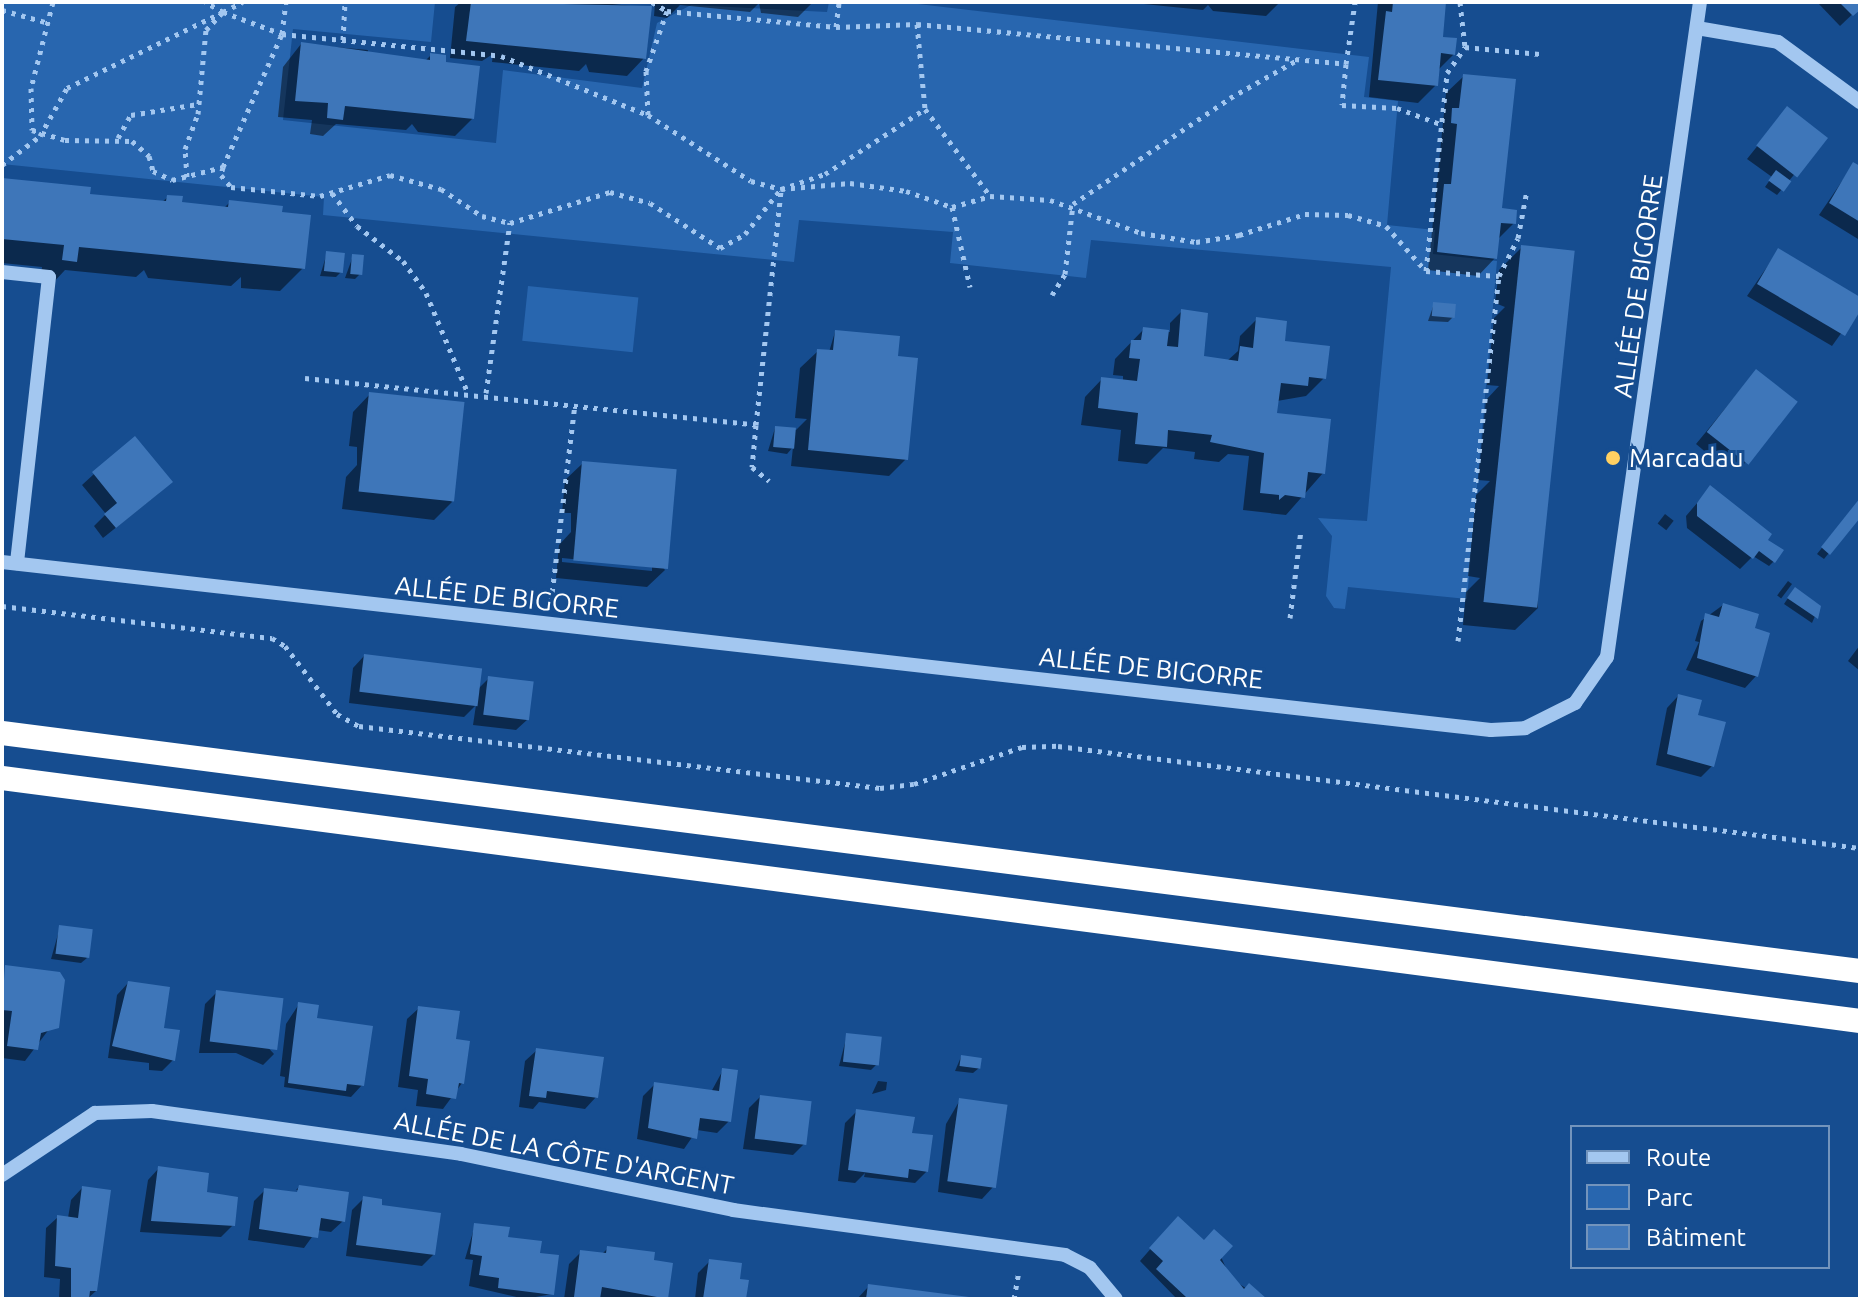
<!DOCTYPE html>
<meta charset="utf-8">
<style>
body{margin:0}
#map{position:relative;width:1862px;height:1301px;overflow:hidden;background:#164d90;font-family:Ubuntu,sans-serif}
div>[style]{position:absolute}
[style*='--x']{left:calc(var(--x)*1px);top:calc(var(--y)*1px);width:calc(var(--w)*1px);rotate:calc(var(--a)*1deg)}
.green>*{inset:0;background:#2866af;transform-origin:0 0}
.shadow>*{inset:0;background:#0007;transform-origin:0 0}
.building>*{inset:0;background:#3e76b9;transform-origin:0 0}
.path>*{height:5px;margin-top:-2.5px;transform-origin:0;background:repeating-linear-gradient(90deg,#a3c7f0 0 4px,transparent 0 10px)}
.minor>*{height:14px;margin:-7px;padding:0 7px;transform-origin:7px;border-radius:7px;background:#a3c7f0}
.highway>*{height:24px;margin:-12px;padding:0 12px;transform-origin:12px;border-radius:12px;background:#fff}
.dots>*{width:22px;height:22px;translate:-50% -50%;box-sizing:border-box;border:4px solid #164d90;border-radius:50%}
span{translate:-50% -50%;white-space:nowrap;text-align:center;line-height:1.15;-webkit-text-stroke:6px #164d90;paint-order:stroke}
.street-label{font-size:26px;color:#fff}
.poi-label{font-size:26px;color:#fff}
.left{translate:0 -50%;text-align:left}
.frame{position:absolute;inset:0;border:4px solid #fff;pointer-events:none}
.legend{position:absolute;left:1570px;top:1125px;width:260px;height:144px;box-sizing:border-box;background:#164d90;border:2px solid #7394bc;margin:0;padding:10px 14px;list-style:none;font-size:24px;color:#fff}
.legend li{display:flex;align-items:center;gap:16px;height:40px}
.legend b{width:40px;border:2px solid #7394bc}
</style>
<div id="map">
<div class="green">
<div style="clip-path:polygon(28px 2px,435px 2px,431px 42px,293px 29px,283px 120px,496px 143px,503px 70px,642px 88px,657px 23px,691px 5px,827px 12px,829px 2px,901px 2px,1369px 57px,1364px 97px,1398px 101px,1387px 225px,1435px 230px,1433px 254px,1497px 261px,1467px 599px,1348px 587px,1345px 609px,1334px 608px,1326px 596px,1332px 536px,1318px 518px,1367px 521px,1391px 267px,1091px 240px,1086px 278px,950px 263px,953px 232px,799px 220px,794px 262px,323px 215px,324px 197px,2px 164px,2px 3px)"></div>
<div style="left:528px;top:286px;width:111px;height:55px;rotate:6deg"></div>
</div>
<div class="shadow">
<div style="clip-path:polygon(461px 2px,594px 2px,649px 8px,644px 58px,627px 76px,589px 72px,586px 64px,579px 71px,492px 62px,493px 54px,482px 61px,450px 58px,455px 7px)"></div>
<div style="clip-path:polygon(645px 2px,813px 2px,798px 17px,761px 13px,759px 3px,750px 12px,680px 5px,667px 18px,654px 16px,655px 3px)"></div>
<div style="clip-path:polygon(1124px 2px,1280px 2px,1266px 16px,1213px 11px,1208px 5px,1203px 10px)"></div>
<div style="clip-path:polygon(1378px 2px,1444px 2px,1440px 38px,1454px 54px,1438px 70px,1436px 85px,1418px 103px,1369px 97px)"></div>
<div style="clip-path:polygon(1817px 2px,1860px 2px,1860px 7px,1840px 26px)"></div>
<div style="clip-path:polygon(301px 44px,368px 50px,367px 56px,426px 60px,431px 55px,444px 61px,473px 118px,455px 136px,418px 132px,412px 124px,406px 130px,336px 124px,323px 136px,310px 134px,312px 120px,278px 117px,283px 67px)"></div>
<div style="clip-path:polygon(1464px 76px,1500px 210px,1514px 223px,1497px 240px,1495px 258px,1478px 276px,1428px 270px,1446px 93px)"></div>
<div style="clip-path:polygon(1787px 109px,1825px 138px,1777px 195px,1765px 187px,1772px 177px,1747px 159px)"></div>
<div style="clip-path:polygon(1853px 165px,1860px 169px,1858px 239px,1819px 215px)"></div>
<div style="clip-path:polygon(2px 180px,88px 195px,162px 202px,168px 197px,180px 204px,223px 209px,230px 202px,303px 268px,280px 291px,241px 288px,241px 277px,231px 286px,148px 278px,144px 270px,136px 277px,65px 270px,52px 284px,40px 282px,42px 267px,2px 263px)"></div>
<div style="clip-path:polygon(1522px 247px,1538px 608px,1515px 630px,1463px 625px,1466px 592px,1480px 578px,1468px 576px,1476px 495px,1490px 481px,1478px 480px,1486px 400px,1499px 386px,1487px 385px,1494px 318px,1505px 307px,1495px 303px,1499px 270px)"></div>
<div style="clip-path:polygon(1778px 251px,1860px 299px,1860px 307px,1832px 346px,1747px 296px)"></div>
<div style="clip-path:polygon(327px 253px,341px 272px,336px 277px,320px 276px)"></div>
<div style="clip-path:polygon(353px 256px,360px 274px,355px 279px,345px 278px)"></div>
<div style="clip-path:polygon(1434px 304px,1453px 317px,1448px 322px,1428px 321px)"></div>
<div style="clip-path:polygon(1182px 311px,1201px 358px,1227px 361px,1238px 351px,1240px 336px,1257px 319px,1324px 378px,1306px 396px,1277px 401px,1275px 415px,1323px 473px,1286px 515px,1243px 510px,1249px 456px,1228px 454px,1219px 462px,1194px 459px,1195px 452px,1163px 448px,1147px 464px,1118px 461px,1121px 430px,1081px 425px,1085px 397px,1102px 379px,1123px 382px,1123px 376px,1113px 375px,1115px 359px,1143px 330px,1170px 332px,1170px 323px)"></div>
<div style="clip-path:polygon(835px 332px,896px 358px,906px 459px,889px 476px,791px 466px,793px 447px,787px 454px,768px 451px,775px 428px,796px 430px,807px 419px,795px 418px,800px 368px,818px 351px,829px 352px)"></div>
<div style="clip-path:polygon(1756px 371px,1795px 402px,1740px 469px,1732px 463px,1726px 469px,1696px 444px)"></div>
<div style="clip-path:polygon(370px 394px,452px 502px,434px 520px,342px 509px,346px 477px,357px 465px,357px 447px,349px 446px,353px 412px)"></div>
<div style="clip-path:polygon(evenodd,583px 463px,665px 570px,647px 587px,556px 578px,559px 545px,571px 532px,571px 513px,562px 513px,565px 480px,583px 463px,562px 558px,652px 567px,652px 571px,562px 562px,562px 558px)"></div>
<div style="clip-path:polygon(94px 474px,159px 493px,103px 538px,94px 526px,106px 514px,82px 485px)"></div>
<div style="clip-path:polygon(1710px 488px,1774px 561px,1769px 566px,1753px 556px,1740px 569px,1687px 528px,1686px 516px)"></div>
<div style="clip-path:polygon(1860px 500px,1860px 515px,1824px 559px,1817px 554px)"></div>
<div style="left:1665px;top:514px;width:11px;height:12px;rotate:38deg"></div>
<div style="left:1788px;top:581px;width:5px;height:18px;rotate:37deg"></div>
<div style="clip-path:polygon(1790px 595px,1819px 607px,1812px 623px,1784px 604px)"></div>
<div style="clip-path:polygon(1723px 605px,1756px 676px,1745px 688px,1686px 670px,1699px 642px,1695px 641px,1701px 621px)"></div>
<div style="clip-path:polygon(1860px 645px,1860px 671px,1848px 661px)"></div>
<div style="clip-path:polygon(364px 656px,477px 690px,489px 678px,528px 719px,516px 730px,473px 725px,476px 705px,464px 717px,349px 703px,353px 668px)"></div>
<div style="clip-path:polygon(1678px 696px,1695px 716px,1712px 766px,1701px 777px,1656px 765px,1667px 708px)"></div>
<div style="clip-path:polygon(60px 927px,87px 958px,81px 963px,51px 959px)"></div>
<div style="clip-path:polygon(6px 967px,59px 1016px,25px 1061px,2px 1058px)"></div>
<div style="clip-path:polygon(128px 983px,162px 1030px,173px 1060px,162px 1071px,149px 1070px,149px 1063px,108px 1058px,117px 995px)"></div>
<div style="clip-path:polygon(217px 992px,274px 1054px,263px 1065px,236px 1053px,199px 1053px,205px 1004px)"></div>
<div style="clip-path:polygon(299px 1004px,362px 1085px,351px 1097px,284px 1087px,285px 1077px,280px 1076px,286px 1024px)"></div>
<div style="clip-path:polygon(419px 1008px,454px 1041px,462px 1083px,443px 1109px,416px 1106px,418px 1090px,398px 1087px,407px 1019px)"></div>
<div style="clip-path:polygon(847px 1035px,876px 1065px,871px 1070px,839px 1066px)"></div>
<div style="clip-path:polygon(537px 1050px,596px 1097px,585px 1109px,539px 1102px,533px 1109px,519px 1107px,525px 1061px)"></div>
<div style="clip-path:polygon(961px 1057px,979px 1068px,973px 1073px,955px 1071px)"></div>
<div style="clip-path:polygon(723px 1070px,729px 1121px,717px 1133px,697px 1130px,684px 1149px,637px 1139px,643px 1096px,655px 1084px,711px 1092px)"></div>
<div style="clip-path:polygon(878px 1081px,887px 1082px,886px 1090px,872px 1094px)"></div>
<div style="clip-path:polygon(760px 1097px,804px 1144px,793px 1155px,743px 1149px,749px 1108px)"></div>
<div style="clip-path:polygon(960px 1100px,993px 1187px,982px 1199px,938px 1192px,946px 1124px)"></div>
<div style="clip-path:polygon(857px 1111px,910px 1134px,927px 1171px,915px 1183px,864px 1177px,865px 1173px,855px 1183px,838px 1181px,845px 1123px)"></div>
<div style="clip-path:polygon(159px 1168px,204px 1194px,233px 1225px,221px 1237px,140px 1232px,148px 1180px)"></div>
<div style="clip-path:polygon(299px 1187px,347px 1194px,343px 1221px,331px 1232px,317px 1230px,304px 1248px,248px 1240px,254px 1201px,265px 1190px,322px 1194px,296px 1190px)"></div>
<div style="clip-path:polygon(82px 1188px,96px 1291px,87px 1299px,59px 1299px,60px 1279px,44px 1277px,46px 1228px,58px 1217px,68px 1218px,71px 1200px)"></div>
<div style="clip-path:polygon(364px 1198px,380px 1206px,434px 1254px,422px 1266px,346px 1256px,352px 1210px)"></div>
<div style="clip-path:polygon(475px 1225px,538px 1255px,552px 1294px,525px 1299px,469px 1286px,473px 1260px,465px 1259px)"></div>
<div style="clip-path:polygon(1167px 1230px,1221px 1257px,1231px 1279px,1264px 1299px,1177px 1299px,1140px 1261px)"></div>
<div style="clip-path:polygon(608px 1248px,671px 1265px,666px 1299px,564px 1299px,569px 1264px,581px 1252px,601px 1255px)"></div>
<div style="clip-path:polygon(710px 1261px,737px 1280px,744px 1299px,695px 1299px,698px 1273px)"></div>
<div style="clip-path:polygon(869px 1286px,967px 1299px,857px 1299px)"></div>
</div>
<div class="building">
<div style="clip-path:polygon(471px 2px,652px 6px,646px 59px,466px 41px)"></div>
<div style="clip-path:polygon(1393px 2px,1446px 2px,1443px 37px,1457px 38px,1455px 55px,1441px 53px,1438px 86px,1378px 80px,1386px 11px,1392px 12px)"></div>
<div style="clip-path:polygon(1839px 2px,1860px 2px,1860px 10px,1853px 16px)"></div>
<div style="clip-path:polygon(301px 42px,430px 60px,430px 53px,446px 55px,446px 62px,480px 66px,474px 119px,345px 106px,343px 120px,327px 118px,328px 103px,295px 101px)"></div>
<div style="clip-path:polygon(1463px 74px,1516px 79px,1502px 208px,1517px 210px,1516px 224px,1501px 223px,1497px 259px,1437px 252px,1444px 184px,1451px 184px,1457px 124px,1451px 123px,1452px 108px,1459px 108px)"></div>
<div style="left:1787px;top:106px;width:52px;height:50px;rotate:38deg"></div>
<div style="clip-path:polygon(1853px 162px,1860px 166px,1860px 222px,1829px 203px)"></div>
<div style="left:1776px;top:170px;width:19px;height:13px;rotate:36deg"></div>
<div style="clip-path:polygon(2px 178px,91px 187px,90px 194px,166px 201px,167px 195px,183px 196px,182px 202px,228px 207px,229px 200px,283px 206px,282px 212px,311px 215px,305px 269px,79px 247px,77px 262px,62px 260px,64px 245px,2px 239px)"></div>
<div style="left:1521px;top:245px;width:54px;height:359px;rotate:6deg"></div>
<div style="clip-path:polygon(1778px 248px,1860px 297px,1860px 311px,1845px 336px,1757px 284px)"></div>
<div style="left:326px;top:251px;width:19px;height:20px;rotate:6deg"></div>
<div style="left:352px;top:254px;width:12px;height:20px;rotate:5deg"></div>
<div style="left:1433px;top:302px;width:23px;height:14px;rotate:5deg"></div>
<div style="clip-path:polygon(1181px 309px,1208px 313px,1204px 356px,1238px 361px,1240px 346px,1253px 348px,1256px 317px,1287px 321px,1285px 341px,1330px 346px,1326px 379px,1309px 377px,1308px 386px,1281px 383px,1277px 413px,1331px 419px,1325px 474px,1308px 472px,1305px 498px,1285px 495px,1279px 500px,1279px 495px,1260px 493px,1264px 453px,1210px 442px,1212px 435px,1168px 430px,1167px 447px,1135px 444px,1138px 413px,1098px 408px,1101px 377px,1137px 381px,1140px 359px,1129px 358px,1131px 340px,1141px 340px,1143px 327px,1169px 330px,1167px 346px,1178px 347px)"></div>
<div style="clip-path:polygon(835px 330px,900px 336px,898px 356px,918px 358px,908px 460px,808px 450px,817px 349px,833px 350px)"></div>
<div style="left:1756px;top:369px;width:53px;height:80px;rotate:38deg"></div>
<div style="left:369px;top:392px;width:96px;height:100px;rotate:6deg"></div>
<div style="left:775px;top:426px;width:21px;height:21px;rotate:5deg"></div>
<div style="clip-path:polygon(135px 436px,173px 482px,116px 528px,104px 514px,117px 503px,92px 472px)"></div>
<div style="left:582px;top:461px;width:95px;height:100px;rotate:5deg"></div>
<div style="clip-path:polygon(1710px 485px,1772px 534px,1768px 540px,1784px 550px,1775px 563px,1759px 551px,1753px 559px,1697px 516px,1697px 503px)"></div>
<div style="clip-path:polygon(1860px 498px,1860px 518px,1830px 555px,1821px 547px)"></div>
<div style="clip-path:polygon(1795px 587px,1821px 606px,1818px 619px,1787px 598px)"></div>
<div style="clip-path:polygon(1723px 603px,1759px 614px,1755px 628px,1770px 633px,1758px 677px,1697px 658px,1705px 613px,1719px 617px)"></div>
<div style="left:364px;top:654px;width:119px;height:38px;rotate:7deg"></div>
<div style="left:488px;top:676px;width:46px;height:39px;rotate:7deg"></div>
<div style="clip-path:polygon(1678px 694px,1702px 700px,1698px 715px,1726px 722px,1714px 767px,1667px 754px)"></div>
<div style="left:59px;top:925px;width:34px;height:29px;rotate:7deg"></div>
<div style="clip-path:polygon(5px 965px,60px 972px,65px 980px,59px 1028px,41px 1033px,38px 1050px,7px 1046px,12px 1011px,2px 1010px)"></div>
<div style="clip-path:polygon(128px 981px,170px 987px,164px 1028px,180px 1030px,175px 1061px,112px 1046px)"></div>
<div style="left:216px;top:990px;width:68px;height:52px;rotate:7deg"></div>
<div style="clip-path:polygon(298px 1002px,319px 1005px,317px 1018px,373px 1026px,364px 1086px,347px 1084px,346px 1091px,288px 1083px)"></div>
<div style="clip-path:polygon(418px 1006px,460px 1011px,456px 1039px,470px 1041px,464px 1084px,459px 1083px,456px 1099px,426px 1094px,428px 1079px,409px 1076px)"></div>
<div style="left:846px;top:1033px;width:36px;height:29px;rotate:6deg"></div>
<div style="clip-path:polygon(536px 1048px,604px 1057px,598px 1098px,547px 1091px,546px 1098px,529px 1096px)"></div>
<div style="left:961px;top:1055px;width:21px;height:11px;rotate:8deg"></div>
<div style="clip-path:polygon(722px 1068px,738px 1070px,731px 1122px,700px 1118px,697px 1139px,648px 1128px,654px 1082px,719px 1091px)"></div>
<div style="left:760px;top:1095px;width:52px;height:44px;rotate:7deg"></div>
<div style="left:959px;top:1098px;width:49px;height:84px;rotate:8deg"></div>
<div style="clip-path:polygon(856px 1109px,915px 1117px,912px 1133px,933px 1135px,928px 1172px,909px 1169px,908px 1178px,848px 1170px)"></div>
<div style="clip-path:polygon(158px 1166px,209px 1173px,207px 1192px,238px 1197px,235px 1226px,151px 1221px)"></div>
<div style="clip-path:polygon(299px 1185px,349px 1192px,345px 1222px,321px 1218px,318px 1238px,259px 1229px,264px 1188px,297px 1192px)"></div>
<div style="clip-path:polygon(82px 1186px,111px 1190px,97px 1291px,90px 1291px,89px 1299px,71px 1298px,71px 1268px,55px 1266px,57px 1215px,78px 1218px)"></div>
<div style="clip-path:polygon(363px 1196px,382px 1199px,382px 1205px,441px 1213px,435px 1255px,356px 1245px)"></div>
<div style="clip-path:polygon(1178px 1216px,1204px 1240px,1214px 1229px,1233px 1246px,1220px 1260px,1244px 1289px,1249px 1283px,1267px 1299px,1186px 1297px,1156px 1269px,1163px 1261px,1149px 1248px)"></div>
<div style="clip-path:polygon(474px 1223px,510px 1227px,508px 1237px,542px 1241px,540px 1253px,559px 1255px,554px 1295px,498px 1288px,499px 1278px,479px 1275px,482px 1256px,470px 1254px)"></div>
<div style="clip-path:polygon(607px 1246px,655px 1252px,654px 1260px,673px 1263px,668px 1299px,602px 1287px,600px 1299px,574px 1297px,580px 1250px,606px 1253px)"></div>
<div style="clip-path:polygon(709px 1259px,742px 1263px,740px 1279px,749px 1280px,746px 1299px,703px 1299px)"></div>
<div style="clip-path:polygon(868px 1284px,969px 1297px,968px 1299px,866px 1299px)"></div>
</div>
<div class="path">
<div style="--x:53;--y:2;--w:89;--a:104.3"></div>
<div style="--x:31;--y:88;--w:42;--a:88.6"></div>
<div style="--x:32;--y:130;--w:34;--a:17"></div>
<div style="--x:65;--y:140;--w:67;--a:0.9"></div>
<div style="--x:132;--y:141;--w:23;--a:41"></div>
<div style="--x:149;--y:156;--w:16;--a:75"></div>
<div style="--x:153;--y:171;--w:21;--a:25"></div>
<div style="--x:172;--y:180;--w:53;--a:-14.3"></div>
<div style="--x:223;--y:167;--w:8;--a:104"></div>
<div style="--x:221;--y:175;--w:16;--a:50"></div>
<div style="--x:231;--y:187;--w:89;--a:5.8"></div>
<div style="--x:320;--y:196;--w:73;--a:-16.7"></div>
<div style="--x:390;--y:175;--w:53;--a:15.4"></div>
<div style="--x:441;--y:189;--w:49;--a:33.4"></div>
<div style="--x:482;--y:216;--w:29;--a:14"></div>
<div style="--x:510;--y:223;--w:105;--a:-17.2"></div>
<div style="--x:610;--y:192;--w:41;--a:15.4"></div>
<div style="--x:650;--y:203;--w:83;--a:32.7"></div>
<div style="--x:720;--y:248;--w:29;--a:-29"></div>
<div style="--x:745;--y:234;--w:58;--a:-51.3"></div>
<div style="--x:781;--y:189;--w:69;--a:-5"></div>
<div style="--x:850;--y:183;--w:57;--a:8.1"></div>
<div style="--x:906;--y:191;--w:49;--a:19.2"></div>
<div style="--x:952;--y:207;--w:40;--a:-16"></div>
<div style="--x:990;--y:196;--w:60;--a:3.8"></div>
<div style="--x:1050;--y:200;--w:97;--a:19.9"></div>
<div style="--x:1141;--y:233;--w:56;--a:9.3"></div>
<div style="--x:1196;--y:242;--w:44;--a:-9.2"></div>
<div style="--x:1239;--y:235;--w:69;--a:-17.7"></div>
<div style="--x:1305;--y:214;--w:43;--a:1.3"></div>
<div style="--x:1348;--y:215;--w:40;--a:16"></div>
<div style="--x:1386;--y:226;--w:60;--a:48.4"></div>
<div style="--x:1426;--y:271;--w:73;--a:3.9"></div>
<div style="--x:652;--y:2;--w:17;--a:31"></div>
<div style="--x:667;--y:11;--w:170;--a:5.4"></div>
<div style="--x:836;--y:27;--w:81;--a:-2.1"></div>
<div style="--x:917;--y:24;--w:431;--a:5.3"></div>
<div style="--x:1346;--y:64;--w:41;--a:95.6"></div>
<div style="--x:1342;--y:105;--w:55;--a:3.1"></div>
<div style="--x:1397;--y:108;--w:49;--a:20.3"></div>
<div style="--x:1460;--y:2;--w:45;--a:83.7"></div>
<div style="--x:2;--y:10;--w:49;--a:15.5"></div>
<div style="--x:667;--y:11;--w:64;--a:109.3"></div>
<div style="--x:646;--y:71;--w:44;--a:87.4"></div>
<div style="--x:648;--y:115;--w:122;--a:32.7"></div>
<div style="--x:751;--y:181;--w:31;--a:15"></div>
<div style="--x:781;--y:189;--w:46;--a:-18.8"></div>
<div style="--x:825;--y:174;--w:119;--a:-33"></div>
<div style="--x:223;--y:12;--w:22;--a:-27"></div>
<div style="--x:917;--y:24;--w:85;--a:84.6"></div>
<div style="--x:925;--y:109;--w:109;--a:53.2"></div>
<div style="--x:836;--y:27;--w:25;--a:-83"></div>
<div style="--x:343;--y:40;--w:38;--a:-87"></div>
<div style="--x:1346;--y:64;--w:63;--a:-81.7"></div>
<div style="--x:118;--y:138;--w:26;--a:-61"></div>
<div style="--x:131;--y:115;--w:68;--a:-9.3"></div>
<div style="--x:2;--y:165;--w:48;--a:-37.3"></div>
<div style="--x:40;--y:136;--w:55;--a:-60.6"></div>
<div style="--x:67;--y:88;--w:174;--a:-26"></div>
<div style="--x:223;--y:12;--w:63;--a:20.4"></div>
<div style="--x:282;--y:34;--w:220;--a:5.7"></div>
<div style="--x:501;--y:56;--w:158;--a:21.9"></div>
<div style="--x:223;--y:167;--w:145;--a:-66.1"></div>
<div style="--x:282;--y:34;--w:32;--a:-83"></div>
<div style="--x:187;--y:177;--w:28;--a:-94"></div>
<div style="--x:185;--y:149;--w:37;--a:-70"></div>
<div style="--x:198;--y:114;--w:84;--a:-84.6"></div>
<div style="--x:206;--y:30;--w:25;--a:-47"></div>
<div style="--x:223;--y:12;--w:20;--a:-150"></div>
<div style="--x:332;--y:193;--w:41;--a:52.9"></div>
<div style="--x:357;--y:226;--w:58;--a:37.3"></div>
<div style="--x:403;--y:261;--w:39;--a:54"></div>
<div style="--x:426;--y:293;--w:106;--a:67.3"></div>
<div style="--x:952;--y:207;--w:82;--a:77.3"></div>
<div style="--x:1426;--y:271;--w:199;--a:-83.9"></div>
<div style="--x:1447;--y:73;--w:32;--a:-55"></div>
<div style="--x:1465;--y:47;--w:75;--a:5.3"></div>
<div style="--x:1052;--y:295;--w:25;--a:-58"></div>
<div style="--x:1065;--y:274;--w:70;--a:-83.5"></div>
<div style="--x:1073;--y:204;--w:189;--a:-34"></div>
<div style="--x:1230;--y:98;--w:79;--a:-29.5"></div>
<div style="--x:305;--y:378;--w:453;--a:5.9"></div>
<div style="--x:756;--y:425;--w:236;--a:-83.9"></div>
<div style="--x:486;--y:393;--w:172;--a:-82"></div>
<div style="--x:756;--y:425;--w:42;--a:95.4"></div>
<div style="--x:752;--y:467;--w:22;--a:39"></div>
<div style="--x:551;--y:602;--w:198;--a:-83.1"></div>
<div style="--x:2;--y:606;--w:272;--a:6.8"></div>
<div style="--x:272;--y:638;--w:15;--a:32"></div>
<div style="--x:285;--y:646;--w:86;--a:52.6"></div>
<div style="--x:337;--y:714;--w:25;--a:29"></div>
<div style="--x:359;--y:726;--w:525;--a:6.79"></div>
<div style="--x:880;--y:788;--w:34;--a:-7"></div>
<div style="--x:914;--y:784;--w:114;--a:-18.9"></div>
<div style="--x:1022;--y:747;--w:36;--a:-2"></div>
<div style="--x:1058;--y:746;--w:808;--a:7.25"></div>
<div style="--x:1290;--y:618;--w:89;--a:-82.9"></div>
<div style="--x:1458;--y:641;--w:367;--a:-83.6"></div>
<div style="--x:1499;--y:276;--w:42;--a:-63.4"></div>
<div style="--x:1518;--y:238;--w:49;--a:-79.4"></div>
<div style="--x:1014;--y:1299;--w:27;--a:-80"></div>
</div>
<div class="minor">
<div style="--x:1697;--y:28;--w:82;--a:9.8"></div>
<div style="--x:1778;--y:42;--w:102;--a:36.2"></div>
<div style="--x:2;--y:272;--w:47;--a:6.1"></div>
<div style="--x:49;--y:277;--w:288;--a:96.4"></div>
<div style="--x:2;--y:562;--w:1498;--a:6.44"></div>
<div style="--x:1491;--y:730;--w:34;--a:-3"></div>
<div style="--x:1525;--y:728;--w:56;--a:-26.6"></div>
<div style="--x:1575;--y:703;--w:56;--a:-55.2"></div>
<div style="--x:1607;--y:657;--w:662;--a:-81.92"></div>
<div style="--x:2;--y:1175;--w:112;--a:-33.7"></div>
<div style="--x:95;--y:1113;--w:57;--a:-2"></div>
<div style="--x:152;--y:1111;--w:312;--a:7.9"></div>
<div style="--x:461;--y:1154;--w:278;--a:11.6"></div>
<div style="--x:733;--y:1210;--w:335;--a:7.7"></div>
<div style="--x:1065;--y:1255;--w:28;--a:27"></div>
<div style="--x:1090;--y:1268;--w:40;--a:50"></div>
</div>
<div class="highway">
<div style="--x:2;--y:733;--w:1873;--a:7.3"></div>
<div style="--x:2;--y:778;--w:1874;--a:7.45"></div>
</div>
<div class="dots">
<div style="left:1613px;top:458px;background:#ffd062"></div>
</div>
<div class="street-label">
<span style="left:1638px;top:286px;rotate:-82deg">ALLÉE DE BIGORRE</span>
<span style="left:507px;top:597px;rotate:6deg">ALLÉE DE BIGORRE</span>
<span style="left:1151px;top:668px;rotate:6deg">ALLÉE DE BIGORRE</span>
<span style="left:564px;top:1153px;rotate:11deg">ALLÉE DE LA CÔTE D'ARGENT</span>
</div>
<div class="poi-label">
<span class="left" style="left:1629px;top:458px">Marcadau</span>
</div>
<div class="frame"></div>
<ul class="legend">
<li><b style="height:10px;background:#a3c7f0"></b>Route</li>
<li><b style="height:22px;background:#2866af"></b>Parc</li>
<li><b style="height:22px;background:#3e76b9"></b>Bâtiment</li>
</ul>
</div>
